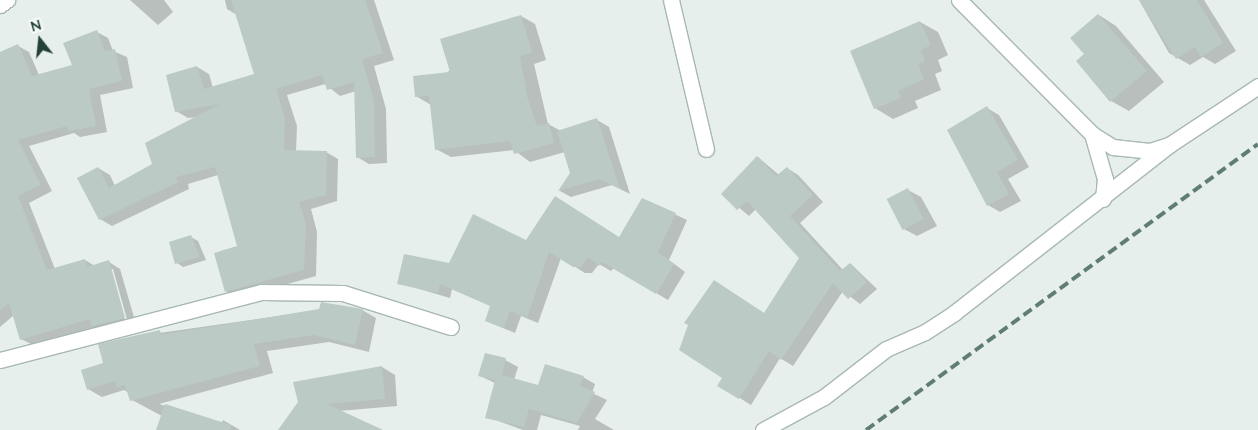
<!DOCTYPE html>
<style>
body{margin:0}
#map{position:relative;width:1258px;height:430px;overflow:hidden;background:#e6efeb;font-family:Mulish,sans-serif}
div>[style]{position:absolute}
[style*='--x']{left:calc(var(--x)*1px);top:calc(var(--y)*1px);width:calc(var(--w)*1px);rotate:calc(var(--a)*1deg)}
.shadow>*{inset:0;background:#0003}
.building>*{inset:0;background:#bbcac4;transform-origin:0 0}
.roads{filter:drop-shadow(1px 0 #a8b8b2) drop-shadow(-1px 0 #a8b8b2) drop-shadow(0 1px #a8b8b2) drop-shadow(0 -1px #a8b8b2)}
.minor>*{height:15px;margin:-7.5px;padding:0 7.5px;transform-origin:7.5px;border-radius:7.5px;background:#fff}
.rail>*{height:4px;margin-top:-2px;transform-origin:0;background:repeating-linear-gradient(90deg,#5f7d75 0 10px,transparent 0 15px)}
span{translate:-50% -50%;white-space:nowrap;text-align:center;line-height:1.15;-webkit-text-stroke:5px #f7fbf9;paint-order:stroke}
.north{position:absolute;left:15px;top:15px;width:50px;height:50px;-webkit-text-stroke:4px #f7fbf9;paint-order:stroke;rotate:344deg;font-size:14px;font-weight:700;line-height:20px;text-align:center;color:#24423a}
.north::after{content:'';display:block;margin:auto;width:18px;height:22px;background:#24423a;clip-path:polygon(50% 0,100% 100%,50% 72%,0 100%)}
</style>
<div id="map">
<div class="shadow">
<div style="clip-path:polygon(130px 0,164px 0,173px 12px,158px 25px)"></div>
<div style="clip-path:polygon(225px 0,374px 0,394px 60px,374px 66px,386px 109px,387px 163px,369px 164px,357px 157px,356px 91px,340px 96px,325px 84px,287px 95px,297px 126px,296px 151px,326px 152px,338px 159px,337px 201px,311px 209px,317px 232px,316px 276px,238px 298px,226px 291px,239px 247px,218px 175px,188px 184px,189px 189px,112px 226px,100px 219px,98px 168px,110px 175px,115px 186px,154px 165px,197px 117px,188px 118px,176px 111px,197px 67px,209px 74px,213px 88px,256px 74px,237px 15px,227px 9px)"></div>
<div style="clip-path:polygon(1139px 0,1204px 0,1236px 51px,1215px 64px,1203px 57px,1190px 65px,1169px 53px)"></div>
<div style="clip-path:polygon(1099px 15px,1116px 26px,1164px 82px,1129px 111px,1111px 101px)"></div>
<div style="clip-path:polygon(521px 16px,535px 24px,546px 60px,534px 64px,548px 124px,561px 131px,597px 120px,609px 127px,630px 194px,612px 185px,571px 197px,560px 191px,572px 173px,565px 152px,530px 162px,514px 150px,451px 157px,436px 149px,431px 105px,416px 96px)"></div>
<div style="clip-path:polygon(920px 22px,938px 32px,948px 55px,938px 60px,942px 71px,935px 74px,941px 90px,915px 101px,918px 108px,893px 119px,875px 108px,851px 52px)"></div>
<div style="clip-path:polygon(evenodd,97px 32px,108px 38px,113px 51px,127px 57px,133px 88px,100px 95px,107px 132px,80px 137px,74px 133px,29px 146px,52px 191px,29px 203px,55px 269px,85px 260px,95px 266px,109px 262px,120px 269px,136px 324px,33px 345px,21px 339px,14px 315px,0 327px,0 54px,18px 46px,29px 52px,39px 75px,74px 66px,97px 32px,110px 269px,113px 269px,128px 323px,126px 324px,110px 269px)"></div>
<div style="clip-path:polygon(987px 108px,999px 115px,1029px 167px,1008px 179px,1021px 201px,1000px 212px,988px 205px)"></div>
<div style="clip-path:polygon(758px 157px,779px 175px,787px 168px,798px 175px,823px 202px,800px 223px,843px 270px,851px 264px,877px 289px,860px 304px,843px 291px,793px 366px,780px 358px,751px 405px,719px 385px,723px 378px,714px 281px,765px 314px,800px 258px,756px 209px,749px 216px,723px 194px)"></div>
<div style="clip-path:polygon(908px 190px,921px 197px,937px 226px,917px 236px,904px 229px)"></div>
<div style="clip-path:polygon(642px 199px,687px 220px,669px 260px,685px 272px,668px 300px,614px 268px,611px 271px,599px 264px,592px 273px,585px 273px,561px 258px,538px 323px,521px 316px,515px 333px,486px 321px,491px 306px,452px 289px,450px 298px,399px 283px,526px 242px,620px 239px)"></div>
<div style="clip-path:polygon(191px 237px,198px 241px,206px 260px,183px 267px,177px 263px)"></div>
<div style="clip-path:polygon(320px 310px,362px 310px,376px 318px,369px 352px,329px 342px,267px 351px,273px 373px,159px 404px,222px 423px,223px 420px,240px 430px,157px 430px,162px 416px,132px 400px,129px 393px,124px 390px,102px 397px,88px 389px,131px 337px)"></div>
<div style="clip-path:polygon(505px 360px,518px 367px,514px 380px,539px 386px,583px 377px,595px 384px,592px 393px,607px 400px,595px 419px,614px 430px,578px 430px,580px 426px,541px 415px,537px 430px,523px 430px,487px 417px,495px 383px,480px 376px)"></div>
<div style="clip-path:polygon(382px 367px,395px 375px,397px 406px,339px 411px,380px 430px,279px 430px)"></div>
</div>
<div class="building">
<div style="clip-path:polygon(231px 0,365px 0,383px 53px,362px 59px,374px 101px,375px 157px,356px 158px,354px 82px,327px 90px,322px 75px,276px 89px,285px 119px,284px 150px,327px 151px,326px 195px,299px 202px,306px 224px,304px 270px,225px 292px,214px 253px,237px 246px,215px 167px,176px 177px,178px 182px,99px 220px,77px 178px,98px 167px,109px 188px,152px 164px,145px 143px,220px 104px,175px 112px,166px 75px,197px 66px,204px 89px,254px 74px)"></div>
<div style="clip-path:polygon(1139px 0,1197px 0,1223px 43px,1201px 57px,1195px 47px,1176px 59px)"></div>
<div style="clip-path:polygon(1098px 14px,1147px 71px,1110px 102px,1076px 61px,1084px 54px,1070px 38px)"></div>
<div style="clip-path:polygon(521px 15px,532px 52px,520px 56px,527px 96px,537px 126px,549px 123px,554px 143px,514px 154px,510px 141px,435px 150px,429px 96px,415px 97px,413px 76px,450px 72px,440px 39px)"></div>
<div style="clip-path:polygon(920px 21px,931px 45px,921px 50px,925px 61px,918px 64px,924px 79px,898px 91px,901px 98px,874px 109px,850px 51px)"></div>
<div style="clip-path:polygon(97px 30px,105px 51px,115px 49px,122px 81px,89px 89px,96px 126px,68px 131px,67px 126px,18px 140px,41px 185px,18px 196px,47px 270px,85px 259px,87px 267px,109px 260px,125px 318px,92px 326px,90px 319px,20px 340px,9px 303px,0 310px,0 52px,18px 44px,32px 76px,72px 65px,63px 43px)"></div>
<div style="clip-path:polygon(987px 106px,1018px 160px,997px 172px,1009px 194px,987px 206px,947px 130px)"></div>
<div style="clip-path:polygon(597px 118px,620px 189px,599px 179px,558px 191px,570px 173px,557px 131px)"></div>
<div style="clip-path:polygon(757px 156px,776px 176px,787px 167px,813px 195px,790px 216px,840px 271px,850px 263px,867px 282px,848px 299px,833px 283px,781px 360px,769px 351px,739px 399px,717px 386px,722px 378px,679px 350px,688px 325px,684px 323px,714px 280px,764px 313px,799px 258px,747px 201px,737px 210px,721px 194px)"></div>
<div style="left:908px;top:188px;width:35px;height:24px;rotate:63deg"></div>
<div style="clip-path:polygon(555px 196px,619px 237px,642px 198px,676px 213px,658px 252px,674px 264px,656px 294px,602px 262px,599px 266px,588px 257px,581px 267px,573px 267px,549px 252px,527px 318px,510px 311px,504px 328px,485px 321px,490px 306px,440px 284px,438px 293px,397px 284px,404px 254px,449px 263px,473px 214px,526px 240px)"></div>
<div style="clip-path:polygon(191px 235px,200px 257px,175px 264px,169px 242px)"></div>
<div style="clip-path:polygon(321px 302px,363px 309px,355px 345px,314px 335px,254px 344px,260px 366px,130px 401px,125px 385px,117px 387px,115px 381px,87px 390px,81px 370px,103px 363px,98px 344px,160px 330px,161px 335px,319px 309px)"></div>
<div style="clip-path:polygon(485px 353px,506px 358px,502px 375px,538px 385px,545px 364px,584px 376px,580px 386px,595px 392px,577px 423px,529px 409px,524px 427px,485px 418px,495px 380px,478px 376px)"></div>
<div style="clip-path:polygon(382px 366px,385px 399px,327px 404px,383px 430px,278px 430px,298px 402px,293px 382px)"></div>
<div style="clip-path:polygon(165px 404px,231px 425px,230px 430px,156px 430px)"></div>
</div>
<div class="roads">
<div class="minor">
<div style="--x:671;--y:0;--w:153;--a:76.8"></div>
<div style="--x:959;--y:0;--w:189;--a:45.2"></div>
<div style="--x:1092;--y:134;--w:25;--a:32"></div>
<div style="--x:1113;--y:147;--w:37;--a:6"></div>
<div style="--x:1150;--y:151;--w:20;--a:-18"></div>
<div style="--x:1169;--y:145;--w:107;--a:-33.5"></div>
<div style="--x:0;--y:5;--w:9;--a:-36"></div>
<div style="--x:1092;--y:134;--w:47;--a:73.9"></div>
<div style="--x:1105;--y:179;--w:20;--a:96"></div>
<div style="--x:0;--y:360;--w:270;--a:-14.6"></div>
<div style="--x:261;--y:292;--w:82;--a:0.7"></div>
<div style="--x:343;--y:293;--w:113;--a:17.5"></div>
<div style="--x:763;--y:430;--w:69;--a:-28.4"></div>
<div style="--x:824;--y:397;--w:78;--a:-37.7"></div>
<div style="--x:886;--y:349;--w:43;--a:-23.6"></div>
<div style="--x:925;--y:332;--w:35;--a:-33"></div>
<div style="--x:954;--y:313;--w:273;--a:-38"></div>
</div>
</div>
<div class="rail">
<div style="--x:866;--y:430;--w:485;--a:-36.1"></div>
</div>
<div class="north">N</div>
</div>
